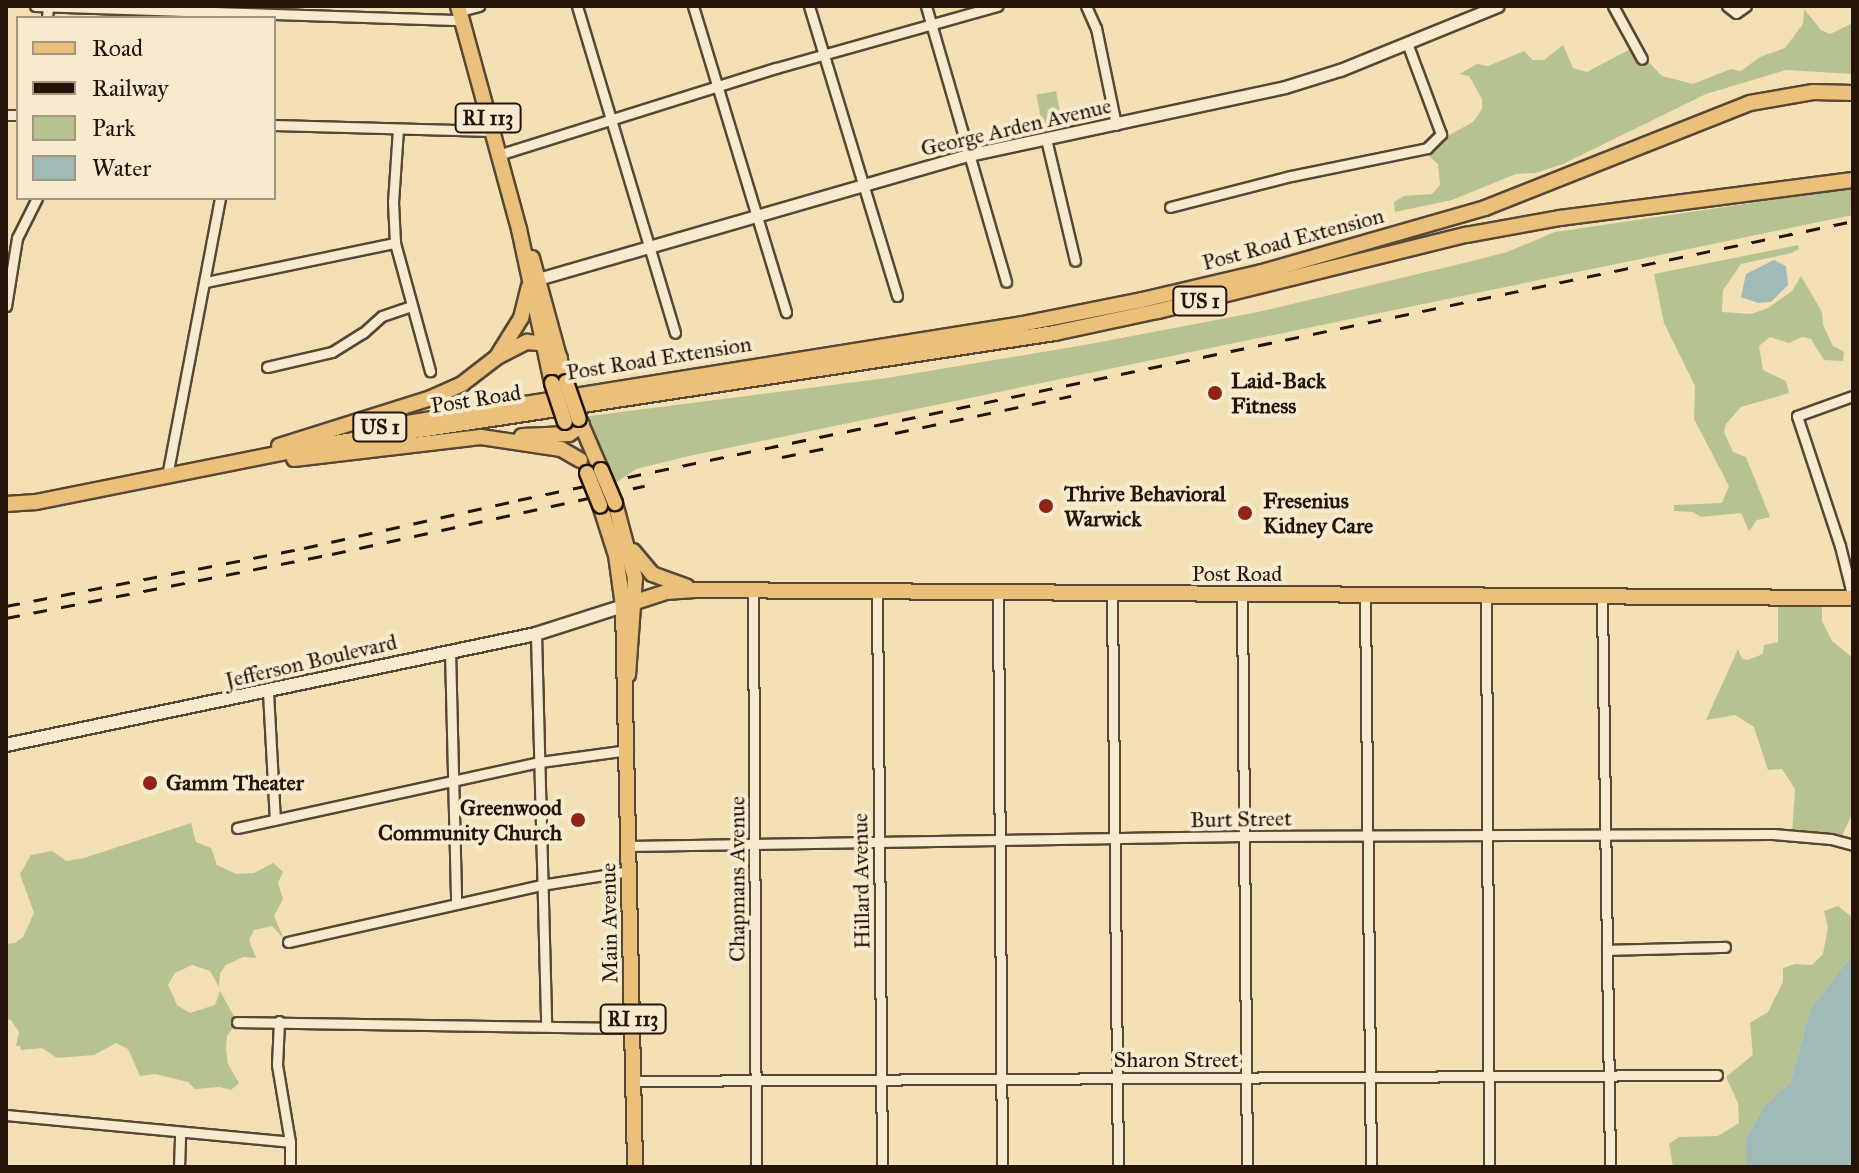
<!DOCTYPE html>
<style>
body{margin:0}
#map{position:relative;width:1859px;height:1173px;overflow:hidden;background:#f3e0b5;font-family:"IM FELL Great Primer",serif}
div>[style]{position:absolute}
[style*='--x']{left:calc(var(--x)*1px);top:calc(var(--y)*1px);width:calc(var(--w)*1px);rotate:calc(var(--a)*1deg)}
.green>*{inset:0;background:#b6c391;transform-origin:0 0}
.water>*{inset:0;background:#a0bab8}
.roads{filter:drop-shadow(2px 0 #584735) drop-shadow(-2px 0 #584735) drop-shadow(0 2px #584735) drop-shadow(0 -2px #584735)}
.minor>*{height:9px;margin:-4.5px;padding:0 4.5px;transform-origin:4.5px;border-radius:4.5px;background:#f7ebcf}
.tertiary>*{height:11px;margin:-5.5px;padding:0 5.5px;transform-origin:5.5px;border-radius:5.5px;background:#f7ebcf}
.secondary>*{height:12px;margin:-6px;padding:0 6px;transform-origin:6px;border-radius:6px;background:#f7ebcf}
.primary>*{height:14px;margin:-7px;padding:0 7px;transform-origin:7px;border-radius:7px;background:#eac07a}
.rail>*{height:3px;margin-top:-1.5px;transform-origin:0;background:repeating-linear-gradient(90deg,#25140a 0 14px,transparent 0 28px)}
.bridges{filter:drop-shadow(2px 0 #25140a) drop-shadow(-2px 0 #25140a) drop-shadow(0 2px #25140a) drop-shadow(0 -2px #25140a)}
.primary-bridge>*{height:14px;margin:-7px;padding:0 7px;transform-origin:7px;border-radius:7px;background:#eac07a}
.dots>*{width:22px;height:22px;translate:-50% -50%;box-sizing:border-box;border:4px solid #f7ebcf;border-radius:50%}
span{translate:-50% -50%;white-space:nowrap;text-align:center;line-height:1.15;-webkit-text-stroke:8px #f7ebcf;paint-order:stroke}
.shield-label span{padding:2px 6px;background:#f7ebcf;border:2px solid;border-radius:6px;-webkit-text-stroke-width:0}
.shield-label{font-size:20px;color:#25140a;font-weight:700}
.street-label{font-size:22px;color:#25140a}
.poi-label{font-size:22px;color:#25140a;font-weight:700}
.left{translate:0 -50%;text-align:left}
.right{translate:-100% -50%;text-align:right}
.frame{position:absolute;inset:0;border:8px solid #25140a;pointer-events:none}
.legend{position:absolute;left:16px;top:16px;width:260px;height:184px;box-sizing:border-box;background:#f7ebcf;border:2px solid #a39580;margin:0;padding:10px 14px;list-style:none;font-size:24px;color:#25140a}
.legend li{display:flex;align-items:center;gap:16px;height:40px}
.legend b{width:40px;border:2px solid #a39580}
</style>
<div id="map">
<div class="green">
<div style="clip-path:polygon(1804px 9px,1821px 30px,1830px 34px,1853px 23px,1853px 74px,1786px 70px,1706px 94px,1563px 164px,1535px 173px,1516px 174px,1452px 200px,1395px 212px,1394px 202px,1404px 196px,1432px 194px,1440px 185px,1438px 164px,1422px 150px,1473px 122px,1482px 109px,1482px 99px,1469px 76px,1459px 74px,1477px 64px,1488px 66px,1524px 51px,1533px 60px,1544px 60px,1563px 45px,1573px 68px,1587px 72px,1634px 47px,1662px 76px,1693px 84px,1731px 69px,1741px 71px,1760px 57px,1785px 48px,1803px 24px)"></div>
<div style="left:1056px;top:91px;width:37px;height:20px;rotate:79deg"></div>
<div style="clip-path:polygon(1853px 188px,1853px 215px,689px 456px,636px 469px,617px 482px,604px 469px,582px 417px,887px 378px,1090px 344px,1258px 312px,1464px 263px,1507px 252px,1555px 232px)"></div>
<div style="clip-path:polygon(1798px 245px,1799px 249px,1792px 253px,1741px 264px,1723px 290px,1722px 312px,1751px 314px,1768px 308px,1792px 291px,1801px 276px,1822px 312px,1823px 325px,1833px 346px,1844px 352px,1843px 361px,1824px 360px,1811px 339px,1802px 337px,1789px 343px,1770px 337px,1759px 346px,1763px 370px,1786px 381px,1789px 393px,1741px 407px,1726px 424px,1724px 432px,1733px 452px,1746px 457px,1770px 517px,1757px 520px,1749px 531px,1741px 513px,1701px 517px,1693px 512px,1674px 511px,1674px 505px,1722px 503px,1729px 486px,1694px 419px,1695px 386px,1664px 323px,1654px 274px)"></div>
<div style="clip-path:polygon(1822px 599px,1822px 621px,1832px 641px,1853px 658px,1853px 812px,1840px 840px,1792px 834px,1795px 789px,1782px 769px,1768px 770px,1754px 727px,1735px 715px,1706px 720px,1738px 649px,1742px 659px,1748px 660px,1763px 654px,1764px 645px,1778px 642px,1778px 601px)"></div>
<div style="clip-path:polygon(191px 823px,196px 842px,211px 848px,217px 865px,236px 874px,254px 873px,273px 863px,283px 872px,278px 883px,283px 899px,274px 916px,284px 939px,272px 926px,254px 930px,249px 940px,256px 958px,243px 957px,226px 965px,220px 973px,219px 987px,210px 971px,192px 965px,175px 973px,168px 985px,177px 1005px,190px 1013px,215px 1005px,220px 991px,237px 1022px,227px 1036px,226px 1049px,228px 1064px,239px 1083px,231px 1090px,219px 1087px,195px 1089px,188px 1082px,155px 1074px,140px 1076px,128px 1049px,116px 1043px,94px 1055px,57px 1058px,42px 1048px,21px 1050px,20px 1046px,16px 1046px,19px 1032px,11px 1020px,6px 1019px,6px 944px,15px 943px,23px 937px,34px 913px,20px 874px,31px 855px,52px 851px,66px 861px,84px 858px)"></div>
<div style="clip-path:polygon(1838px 906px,1853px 918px,1853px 953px,1810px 1010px,1791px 1081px,1763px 1108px,1746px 1139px,1746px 1167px,1673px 1167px,1669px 1144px,1679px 1137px,1718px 1136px,1739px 1123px,1738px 1103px,1726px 1077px,1753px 1055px,1750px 1023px,1768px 1012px,1783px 982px,1783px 968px,1795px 964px,1812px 965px,1823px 954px,1828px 927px,1824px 911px)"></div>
</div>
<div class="water">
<div style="clip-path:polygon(1774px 260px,1786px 266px,1788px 285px,1771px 302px,1758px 303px,1741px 297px,1746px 274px)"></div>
<div style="clip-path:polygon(1853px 953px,1853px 1167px,1746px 1167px,1746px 1139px,1763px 1108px,1791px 1081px,1810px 1010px)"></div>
</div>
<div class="roads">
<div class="minor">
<div style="--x:35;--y:6;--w:427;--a:1.9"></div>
<div style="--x:577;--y:6;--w:341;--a:73.3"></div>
<div style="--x:693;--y:6;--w:320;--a:73.1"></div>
<div style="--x:809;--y:6;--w:303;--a:73.1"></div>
<div style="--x:926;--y:6;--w:287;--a:73.8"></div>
<div style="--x:1086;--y:6;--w:24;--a:66"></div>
<div style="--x:1096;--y:28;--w:99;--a:78.3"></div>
<div style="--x:1613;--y:6;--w:60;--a:61.3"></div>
<div style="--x:1727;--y:6;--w:11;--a:38"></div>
<div style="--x:1736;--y:13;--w:12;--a:-35"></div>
<div style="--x:460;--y:11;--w:20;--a:-15"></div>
<div style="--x:47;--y:18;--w:12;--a:-85"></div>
<div style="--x:6;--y:115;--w:12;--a:0"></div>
<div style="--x:274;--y:125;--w:218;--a:1.6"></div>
<div style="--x:398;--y:129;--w:73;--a:93.9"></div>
<div style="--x:393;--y:202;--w:41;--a:87.2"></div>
<div style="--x:395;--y:243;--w:133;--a:74.7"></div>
<div style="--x:1046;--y:139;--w:125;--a:76.6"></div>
<div style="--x:498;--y:155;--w:291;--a:-17.4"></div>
<div style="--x:776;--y:68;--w:230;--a:-15.7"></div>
<div style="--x:1170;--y:207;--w:125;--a:-14.4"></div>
<div style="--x:1291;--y:176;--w:139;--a:-11.6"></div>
<div style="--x:1427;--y:148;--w:20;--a:-45"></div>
<div style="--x:1441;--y:134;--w:97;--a:-110.5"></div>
<div style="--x:206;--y:282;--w:193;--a:-11.7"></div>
<div style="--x:6;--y:306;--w:69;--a:-80.8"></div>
<div style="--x:17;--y:238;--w:45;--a:-63.4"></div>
<div style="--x:267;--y:367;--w:67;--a:-13"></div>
<div style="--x:332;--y:352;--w:36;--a:-32"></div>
<div style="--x:363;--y:333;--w:25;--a:-42"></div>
<div style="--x:382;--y:316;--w:31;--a:-19"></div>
<div style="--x:167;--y:476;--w:283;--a:-79.2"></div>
<div style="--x:753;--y:591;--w:576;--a:89.7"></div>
<div style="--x:877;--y:594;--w:573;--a:89.5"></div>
<div style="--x:998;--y:595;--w:572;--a:89.6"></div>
<div style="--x:1112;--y:596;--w:571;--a:89.4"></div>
<div style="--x:1242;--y:596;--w:571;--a:89.5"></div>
<div style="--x:1486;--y:596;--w:571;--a:89.7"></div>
<div style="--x:1365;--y:597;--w:570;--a:89.4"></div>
<div style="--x:1853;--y:598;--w:54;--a:-104"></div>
<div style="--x:1840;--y:546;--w:137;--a:-108.3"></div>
<div style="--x:1797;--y:416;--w:59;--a:-19.7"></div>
<div style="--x:1602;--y:599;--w:568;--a:89.19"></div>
<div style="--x:536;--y:634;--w:392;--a:88.5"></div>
<div style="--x:450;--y:650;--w:254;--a:88.6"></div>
<div style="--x:268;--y:692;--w:128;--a:86.9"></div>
<div style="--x:237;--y:828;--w:310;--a:-12.3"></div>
<div style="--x:540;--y:762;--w:89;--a:-7.8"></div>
<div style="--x:629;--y:846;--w:615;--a:-0.93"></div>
<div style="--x:1244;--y:836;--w:529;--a:-0.22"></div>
<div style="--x:1773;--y:834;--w:58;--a:4.9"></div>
<div style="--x:1831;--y:839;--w:23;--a:15"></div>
<div style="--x:288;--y:942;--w:259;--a:-12.7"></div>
<div style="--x:541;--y:885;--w:89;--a:-9"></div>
<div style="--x:1607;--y:950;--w:118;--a:-1.5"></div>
<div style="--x:279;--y:1021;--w:44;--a:92.6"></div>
<div style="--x:277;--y:1065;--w:78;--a:80.4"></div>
<div style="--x:290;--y:1142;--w:25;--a:90"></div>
<div style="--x:237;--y:1022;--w:396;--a:0.9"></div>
<div style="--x:634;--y:1081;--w:1083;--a:-0.32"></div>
<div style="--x:6;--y:1115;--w:285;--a:5.4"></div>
<div style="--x:179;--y:1167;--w:34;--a:-88"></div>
</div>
<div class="tertiary">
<div style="--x:538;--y:279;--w:448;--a:-16.1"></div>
<div style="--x:968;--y:155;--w:324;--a:-12.1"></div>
<div style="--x:1285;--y:87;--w:58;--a:-17.2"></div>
<div style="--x:1340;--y:70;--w:170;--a:-22.1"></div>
</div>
<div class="secondary">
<div style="--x:6;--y:745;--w:541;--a:-11.83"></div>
<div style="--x:536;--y:634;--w:91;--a:-17.8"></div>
</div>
<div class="primary">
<div style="--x:458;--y:6;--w:231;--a:74.7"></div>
<div style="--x:519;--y:229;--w:157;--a:77.9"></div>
<div style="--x:532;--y:258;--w:129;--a:74.7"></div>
<div style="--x:498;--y:355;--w:44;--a:-58.1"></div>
<div style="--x:521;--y:318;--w:32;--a:-76"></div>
<div style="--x:579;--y:419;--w:56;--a:66.7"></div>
<div style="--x:370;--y:429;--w:660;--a:-9.15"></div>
<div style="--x:1022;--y:324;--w:122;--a:-11.3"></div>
<div style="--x:1142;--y:300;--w:123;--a:-13.1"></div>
<div style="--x:1262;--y:272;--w:232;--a:-16"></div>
<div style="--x:1485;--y:208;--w:285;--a:-21.6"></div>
<div style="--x:1750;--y:103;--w:64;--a:-9.9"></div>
<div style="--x:1813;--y:92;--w:40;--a:1.4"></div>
<div style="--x:522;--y:436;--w:47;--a:-2.4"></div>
<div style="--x:569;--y:434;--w:16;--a:-35"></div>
<div style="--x:279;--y:446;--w:159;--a:-17.5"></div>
<div style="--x:431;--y:398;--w:34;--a:-24"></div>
<div style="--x:462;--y:384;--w:44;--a:-37.6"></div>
<div style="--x:497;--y:357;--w:34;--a:-27"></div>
<div style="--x:527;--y:342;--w:23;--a:5"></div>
<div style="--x:550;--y:344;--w:17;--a:54"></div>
<div style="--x:294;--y:459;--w:188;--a:-6.7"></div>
<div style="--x:481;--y:437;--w:81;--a:8.5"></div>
<div style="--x:561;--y:449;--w:22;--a:30"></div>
<div style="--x:615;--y:503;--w:78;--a:75.1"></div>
<div style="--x:635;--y:578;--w:97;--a:94.1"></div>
<div style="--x:6;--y:504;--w:30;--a:-4"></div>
<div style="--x:36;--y:502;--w:291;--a:-11.3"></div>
<div style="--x:321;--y:445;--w:742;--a:-8.68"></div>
<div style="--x:1055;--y:333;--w:105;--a:-12.1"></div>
<div style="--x:1158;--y:311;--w:317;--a:-13.9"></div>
<div style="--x:1466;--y:235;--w:96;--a:-10.3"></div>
<div style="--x:1560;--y:218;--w:295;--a:-7.4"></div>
<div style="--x:600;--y:505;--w:52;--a:72.3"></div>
<div style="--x:616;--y:555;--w:51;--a:82.2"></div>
<div style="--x:623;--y:606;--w:561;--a:88.77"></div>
<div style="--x:633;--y:551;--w:30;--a:50"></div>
<div style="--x:652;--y:574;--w:37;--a:20"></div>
<div style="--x:623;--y:606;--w:45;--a:-18"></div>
<div style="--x:666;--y:592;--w:29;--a:-4"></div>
<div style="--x:695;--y:590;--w:1158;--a:0.4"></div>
</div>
</div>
<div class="rail">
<div style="--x:895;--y:433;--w:180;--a:-11.9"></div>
<div style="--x:782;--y:457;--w:55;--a:-11.5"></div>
<div style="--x:6;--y:606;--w:304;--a:-11"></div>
<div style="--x:304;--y:548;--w:219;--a:-12.6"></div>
<div style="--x:518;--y:500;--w:1364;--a:-11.8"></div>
<div style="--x:6;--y:618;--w:332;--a:-11.1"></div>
<div style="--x:332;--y:554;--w:320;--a:-12.3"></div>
</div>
<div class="bridges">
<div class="primary-bridge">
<div style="--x:566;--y:382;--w:39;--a:71"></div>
<div style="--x:552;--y:383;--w:41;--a:71.6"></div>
<div style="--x:601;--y:470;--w:36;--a:67"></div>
<div style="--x:587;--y:473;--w:35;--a:68"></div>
</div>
</div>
<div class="dots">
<div style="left:1215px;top:393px;background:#8f2418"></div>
<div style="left:1046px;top:506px;background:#8f2418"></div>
<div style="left:1245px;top:513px;background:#8f2418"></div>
<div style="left:150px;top:783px;background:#8f2418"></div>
<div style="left:578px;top:820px;background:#8f2418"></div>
</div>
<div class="shield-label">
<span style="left:488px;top:118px">RI 113</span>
<span style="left:1200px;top:301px">US 1</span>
<span style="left:380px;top:427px">US 1</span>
<span style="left:633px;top:1019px">RI 113</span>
</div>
<div class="street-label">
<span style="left:1016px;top:127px;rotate:-13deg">George Arden Avenue</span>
<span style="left:1293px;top:239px;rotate:-15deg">Post Road Extension</span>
<span style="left:659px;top:358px;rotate:-9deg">Post Road Extension</span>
<span style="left:476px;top:399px;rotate:-9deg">Post Road</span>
<span style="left:1237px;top:574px">Post Road</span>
<span style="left:311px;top:661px;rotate:-13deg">Jefferson Boulevard</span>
<span style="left:1241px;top:819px;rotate:-1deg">Burt Street</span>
<span style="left:737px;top:879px;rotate:-90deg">Chapmans Avenue</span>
<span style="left:861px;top:881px;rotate:-91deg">Hillard Avenue</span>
<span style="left:609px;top:923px;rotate:-91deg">Main Avenue</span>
<span style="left:1176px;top:1060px">Sharon Street</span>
</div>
<div class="poi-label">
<span class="left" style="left:1231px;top:393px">Laid-Back<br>Fitness</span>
<span class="left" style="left:1064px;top:506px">Thrive Behavioral<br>Warwick</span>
<span class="left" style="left:1263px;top:513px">Fresenius<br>Kidney Care</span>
<span class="left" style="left:166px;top:783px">Gamm Theater</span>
<span class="right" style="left:562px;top:820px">Greenwood<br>Community Church</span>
</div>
<div class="frame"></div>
<ul class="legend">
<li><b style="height:10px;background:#eac07a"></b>Road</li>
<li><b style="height:10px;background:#25140a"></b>Railway</li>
<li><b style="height:22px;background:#b6c391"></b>Park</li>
<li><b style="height:22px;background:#a0bab8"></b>Water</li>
</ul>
</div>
